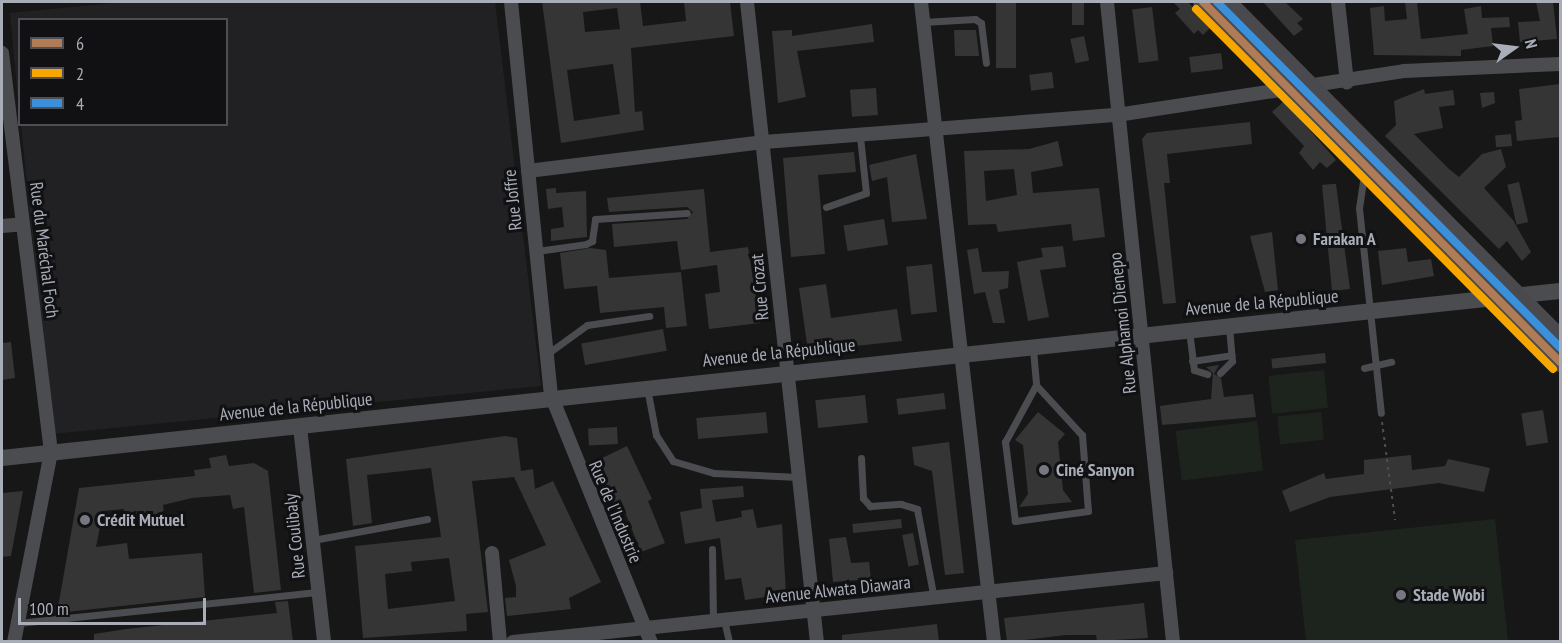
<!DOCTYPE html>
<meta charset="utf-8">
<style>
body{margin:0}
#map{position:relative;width:1562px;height:643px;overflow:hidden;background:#171717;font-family:"PT Sans Narrow",sans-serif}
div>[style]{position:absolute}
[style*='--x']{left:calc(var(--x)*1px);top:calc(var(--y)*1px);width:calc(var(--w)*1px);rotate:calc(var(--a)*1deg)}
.built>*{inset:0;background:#212123}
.green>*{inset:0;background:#1d241e;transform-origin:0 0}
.building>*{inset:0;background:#353536;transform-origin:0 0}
.path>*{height:2px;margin-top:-1px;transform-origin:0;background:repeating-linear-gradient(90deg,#4d4e52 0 3px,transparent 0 7.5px)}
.service>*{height:7px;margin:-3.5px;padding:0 3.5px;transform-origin:3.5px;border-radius:3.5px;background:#4b4c50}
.minor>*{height:14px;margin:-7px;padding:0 7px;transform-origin:7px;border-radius:7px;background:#4b4c50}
.tertiary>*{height:16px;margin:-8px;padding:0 8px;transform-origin:8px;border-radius:8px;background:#4b4c50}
.secondary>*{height:20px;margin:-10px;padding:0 10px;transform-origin:10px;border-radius:10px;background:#4a4a4e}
.bus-1>*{height:8px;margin:-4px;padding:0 4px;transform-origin:4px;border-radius:4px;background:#b07c57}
.bus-2>*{height:8px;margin:-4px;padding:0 4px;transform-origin:4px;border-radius:4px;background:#f7a600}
.bus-3>*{height:8px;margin:-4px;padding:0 4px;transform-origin:4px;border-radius:4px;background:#3a90db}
.dots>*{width:16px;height:16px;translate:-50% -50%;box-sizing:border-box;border:3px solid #111113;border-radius:50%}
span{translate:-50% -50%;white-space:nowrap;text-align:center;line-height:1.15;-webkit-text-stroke:6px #111113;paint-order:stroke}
.street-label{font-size:18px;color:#a8adb8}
.poi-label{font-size:18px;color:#a8adb8;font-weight:700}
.left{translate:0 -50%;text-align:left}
.frame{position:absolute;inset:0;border:3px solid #a8adb8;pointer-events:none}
.legend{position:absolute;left:18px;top:18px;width:210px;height:108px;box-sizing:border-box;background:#111113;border:2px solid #4d4f55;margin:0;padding:8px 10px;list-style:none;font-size:18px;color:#a8adb8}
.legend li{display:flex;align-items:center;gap:12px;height:30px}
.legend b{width:30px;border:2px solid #4d4f55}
.north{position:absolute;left:1484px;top:18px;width:60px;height:60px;-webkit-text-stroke:4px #111113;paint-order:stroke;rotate:76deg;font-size:16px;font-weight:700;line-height:24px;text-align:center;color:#a8adb8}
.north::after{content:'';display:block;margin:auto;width:21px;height:27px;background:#a8adb8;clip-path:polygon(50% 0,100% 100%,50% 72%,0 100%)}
.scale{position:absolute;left:18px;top:598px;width:188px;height:27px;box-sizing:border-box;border:3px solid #a8adb8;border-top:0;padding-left:8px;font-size:18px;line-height:21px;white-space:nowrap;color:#a8adb8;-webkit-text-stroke:4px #111113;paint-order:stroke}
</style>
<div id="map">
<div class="built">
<div style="clip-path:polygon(124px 2px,495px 2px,541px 386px,52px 434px,21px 125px,226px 124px,226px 20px,20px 20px,19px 111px,10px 13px)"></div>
</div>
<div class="green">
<div style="left:1324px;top:370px;width:38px;height:56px;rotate:84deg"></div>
<div style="left:1321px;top:412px;width:28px;height:44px;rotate:84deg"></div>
<div style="left:1257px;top:421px;width:50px;height:82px;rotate:83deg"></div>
<div style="clip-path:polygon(1495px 519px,1508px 641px,1306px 641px,1295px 540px)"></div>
</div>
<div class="building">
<div style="clip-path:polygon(evenodd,542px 2px,640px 2px,643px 26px,686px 21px,684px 2px,730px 2px,734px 36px,631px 48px,635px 112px,642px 111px,644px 130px,561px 143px,542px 2px,617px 8px,620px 29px,585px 32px,583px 12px,617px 8px,542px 2px,613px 64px,620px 114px,574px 121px,567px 70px,613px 64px)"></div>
<div style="left:996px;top:2px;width:20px;height:66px"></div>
<div style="left:1072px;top:2px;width:12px;height:23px"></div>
<div style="clip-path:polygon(1173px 2px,1188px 2px,1211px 27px,1203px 35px,1198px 30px,1194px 34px,1175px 13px,1180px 9px)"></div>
<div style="clip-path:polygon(1263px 2px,1285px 2px,1303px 19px,1297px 23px,1303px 29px,1294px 36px)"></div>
<div style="clip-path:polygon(1405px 2px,1417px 2px,1421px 39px,1468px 34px,1464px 9px,1481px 6px,1482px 18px,1509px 17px,1510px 27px,1491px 28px,1493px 46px,1461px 50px,1461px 56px,1374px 55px,1370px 8px,1384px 6px,1385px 21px,1407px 19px)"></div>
<div style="clip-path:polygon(1536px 2px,1553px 2px,1557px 39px,1520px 42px,1518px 22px,1540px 21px)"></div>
<div style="left:1152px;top:7px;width:54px;height:20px;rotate:83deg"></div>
<div style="clip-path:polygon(872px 24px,874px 42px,797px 51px,806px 97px,778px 103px,772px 31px,792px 30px,792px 36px)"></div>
<div style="clip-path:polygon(954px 30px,976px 30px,979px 56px,955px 56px)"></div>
<div style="left:1084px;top:36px;width:25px;height:14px;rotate:78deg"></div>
<div style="left:1221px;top:53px;width:16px;height:32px;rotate:83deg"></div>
<div style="left:1052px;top:72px;width:16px;height:23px;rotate:83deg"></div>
<div style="clip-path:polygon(1560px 84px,1560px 137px,1517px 141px,1515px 121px,1522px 120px,1519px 89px)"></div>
<div style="left:876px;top:88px;width:27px;height:26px;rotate:86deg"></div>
<div style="clip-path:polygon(1424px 89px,1425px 94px,1453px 90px,1455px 105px,1439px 107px,1443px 128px,1414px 134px,1449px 169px,1459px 177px,1482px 154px,1501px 149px,1506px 167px,1484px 188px,1513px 220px,1531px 252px,1522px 261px,1507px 241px,1499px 249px,1385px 136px,1396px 125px,1394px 101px)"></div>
<div style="clip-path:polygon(1494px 92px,1495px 103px,1482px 108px,1480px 93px)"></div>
<div style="clip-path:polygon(1284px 101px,1336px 160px,1327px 168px,1320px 162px,1313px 170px,1299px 153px,1304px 146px,1272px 112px)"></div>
<div style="clip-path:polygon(1250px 122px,1252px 144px,1167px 154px,1170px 183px,1164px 183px,1176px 303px,1163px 304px,1142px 139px,1147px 133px)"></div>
<div style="left:1511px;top:134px;width:12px;height:16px;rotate:85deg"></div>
<div style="clip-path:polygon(evenodd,1058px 141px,1063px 166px,1031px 172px,1033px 193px,1099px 188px,1105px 237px,1073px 241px,1071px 224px,998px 232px,996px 224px,968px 225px,964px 151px,1029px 149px,1058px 141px,1014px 169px,1017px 195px,986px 201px,984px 171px,1014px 169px)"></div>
<div style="clip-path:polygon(854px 152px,856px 172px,818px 175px,825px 254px,791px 257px,783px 158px)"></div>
<div style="clip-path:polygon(916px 154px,927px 219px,892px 222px,887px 177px,872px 181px,869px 165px)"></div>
<div style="left:1519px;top:182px;width:41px;height:12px;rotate:77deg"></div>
<div style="clip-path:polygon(1332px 184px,1336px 184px,1350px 289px,1332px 291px,1322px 185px)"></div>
<div style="clip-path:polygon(556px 188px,556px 193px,586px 191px,587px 237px,551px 241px,551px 229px,564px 227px,562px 207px,548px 209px,546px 189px)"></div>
<div style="clip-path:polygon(704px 189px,710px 252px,748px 247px,760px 323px,709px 329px,705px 294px,720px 292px,717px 265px,681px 270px,677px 241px,614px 247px,612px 224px,687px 219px,693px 212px,687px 207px,609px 212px,607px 198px)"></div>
<div style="left:884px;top:219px;width:26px;height:41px;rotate:81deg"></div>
<div style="clip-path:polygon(1272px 232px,1278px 290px,1265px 292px,1250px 236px)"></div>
<div style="clip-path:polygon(1063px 246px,1066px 267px,1040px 270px,1049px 317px,1028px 321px,1017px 262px,1043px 257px,1041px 248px)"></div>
<div style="clip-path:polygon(590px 248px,606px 250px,609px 278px,681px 272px,687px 326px,666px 328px,664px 307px,600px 313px,597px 286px,564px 289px,560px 253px)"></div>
<div style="clip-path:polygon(978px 248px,982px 272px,1009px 271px,1008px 288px,999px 290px,1005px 323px,993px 323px,985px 292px,974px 294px,967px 250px)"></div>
<div style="clip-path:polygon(1406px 248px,1408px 262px,1431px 259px,1434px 276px,1382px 285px,1378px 251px)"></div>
<div style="left:932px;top:264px;width:48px;height:26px;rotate:84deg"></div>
<div style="clip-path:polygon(826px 284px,831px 318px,897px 309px,902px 341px,808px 351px,799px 288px)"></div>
<div style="left:663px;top:329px;width:22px;height:83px;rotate:80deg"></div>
<div style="clip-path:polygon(11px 342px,15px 378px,2px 380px,2px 343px)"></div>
<div style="left:1325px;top:353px;width:10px;height:54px;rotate:84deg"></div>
<div style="clip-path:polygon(1219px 365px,1214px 374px,1221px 378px,1224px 397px,1253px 394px,1256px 417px,1162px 425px,1160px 406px,1211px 399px,1213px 373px,1206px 367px)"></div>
<div style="left:944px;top:393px;width:16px;height:48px;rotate:83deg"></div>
<div style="left:865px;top:395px;width:28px;height:50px;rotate:84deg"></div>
<div style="left:1543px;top:410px;width:33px;height:22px;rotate:81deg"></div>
<div style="left:766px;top:412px;width:21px;height:70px;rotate:85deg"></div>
<div style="clip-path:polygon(1038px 412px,1065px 434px,1058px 442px,1063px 490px,1072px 502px,1019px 507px,1028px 494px,1023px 445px,1015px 440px)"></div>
<div style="left:617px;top:427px;width:17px;height:29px;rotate:87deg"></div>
<div style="clip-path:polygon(evenodd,505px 436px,517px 438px,521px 471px,533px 469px,535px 489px,553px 481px,601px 582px,569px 598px,571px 609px,507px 616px,505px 598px,516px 597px,516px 586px,509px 560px,546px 545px,514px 477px,472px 481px,488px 612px,466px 614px,467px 631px,363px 638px,355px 546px,441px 537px,431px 468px,367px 475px,372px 523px,353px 526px,346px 459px,505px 436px,449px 558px,455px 601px,388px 609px,385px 574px,412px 571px,411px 562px,449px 558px)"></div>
<div style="clip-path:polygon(949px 442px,964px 573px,945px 575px,932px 471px,914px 465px,912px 447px)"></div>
<div style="clip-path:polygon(627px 446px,652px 499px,648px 501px,665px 543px,641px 552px,625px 512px,619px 515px,594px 462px)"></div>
<div style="clip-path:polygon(226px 455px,229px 466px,254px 463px,268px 471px,281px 590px,254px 593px,244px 507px,233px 509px,230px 495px,192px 498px,163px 505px,165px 523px,125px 526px,124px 509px,103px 511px,96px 547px,127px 543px,129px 559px,202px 553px,205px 597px,57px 613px,79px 488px,195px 476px,194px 470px,211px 468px,209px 458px)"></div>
<div style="clip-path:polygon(1411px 455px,1412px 470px,1445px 466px,1448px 459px,1490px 468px,1484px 492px,1439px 483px,1330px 497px,1290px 512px,1282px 491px,1324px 473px,1326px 479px,1364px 474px,1364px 460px)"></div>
<div style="clip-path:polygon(743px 486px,744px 497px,712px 500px,716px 522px,742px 517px,741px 511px,753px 509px,757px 528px,782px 524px,786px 594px,745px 600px,741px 578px,725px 580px,720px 538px,685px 544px,680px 512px,702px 508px,700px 489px)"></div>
<div style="clip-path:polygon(23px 491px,11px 556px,2px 557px,2px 493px)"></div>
<div style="left:901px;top:519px;width:9px;height:49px;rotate:84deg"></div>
<div style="left:913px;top:533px;width:32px;height:11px;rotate:79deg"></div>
<div style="clip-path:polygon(846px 537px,851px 563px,869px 562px,871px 579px,833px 582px,829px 539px)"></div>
<div style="clip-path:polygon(288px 601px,293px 642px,94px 642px,94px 634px,126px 629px,277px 613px,275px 602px)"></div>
<div style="clip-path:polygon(1144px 603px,1148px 638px,1097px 641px,1096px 635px,1066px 635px,1007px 642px,1004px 618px)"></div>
<div style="clip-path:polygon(937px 624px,939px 642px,842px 642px,842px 635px)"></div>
</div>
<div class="path">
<div style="--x:1382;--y:422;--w:99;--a:82.4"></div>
</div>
<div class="service">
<div style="--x:923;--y:22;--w:52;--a:-3.3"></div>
<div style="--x:975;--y:19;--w:7;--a:34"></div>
<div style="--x:981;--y:23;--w:40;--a:82.9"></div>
<div style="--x:1365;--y:168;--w:40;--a:98.5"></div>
<div style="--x:1359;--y:208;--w:206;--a:83.9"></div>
<div style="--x:826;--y:207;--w:42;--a:-19.3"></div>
<div style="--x:866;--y:193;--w:56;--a:-96.1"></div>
<div style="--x:537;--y:251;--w:49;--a:-8.1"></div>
<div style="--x:586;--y:244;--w:7;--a:-27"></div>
<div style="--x:592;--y:241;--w:22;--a:-82"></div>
<div style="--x:595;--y:219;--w:92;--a:-3.7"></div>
<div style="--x:1189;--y:330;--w:40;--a:82.9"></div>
<div style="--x:1194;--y:370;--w:14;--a:17"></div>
<div style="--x:1033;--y:349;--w:36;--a:85"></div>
<div style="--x:1036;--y:385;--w:68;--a:47.4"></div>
<div style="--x:1082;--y:435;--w:76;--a:85.5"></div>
<div style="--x:1088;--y:511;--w:74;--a:172.2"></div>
<div style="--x:1015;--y:521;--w:80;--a:-97.2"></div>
<div style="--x:1005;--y:442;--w:65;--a:-61.5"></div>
<div style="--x:547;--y:354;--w:49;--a:-35.9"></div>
<div style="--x:587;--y:325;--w:63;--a:-8.3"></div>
<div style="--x:1192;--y:361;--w:40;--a:-8.5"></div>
<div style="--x:1364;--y:368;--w:28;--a:-13"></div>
<div style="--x:1220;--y:373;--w:17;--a:-45"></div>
<div style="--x:1232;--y:361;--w:33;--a:-95"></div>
<div style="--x:647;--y:388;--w:48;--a:79.2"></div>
<div style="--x:656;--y:435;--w:31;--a:57"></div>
<div style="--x:673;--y:461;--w:43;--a:16.3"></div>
<div style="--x:714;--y:473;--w:84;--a:2.7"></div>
<div style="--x:861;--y:458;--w:40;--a:87.1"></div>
<div style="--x:863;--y:498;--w:11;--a:49"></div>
<div style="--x:870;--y:506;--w:31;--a:-4"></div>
<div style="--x:901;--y:504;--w:17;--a:17"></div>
<div style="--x:917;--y:509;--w:92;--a:79.3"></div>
<div style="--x:313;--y:540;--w:116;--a:-10.4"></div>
<div style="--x:712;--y:549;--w:72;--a:89.2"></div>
<div style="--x:724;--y:620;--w:23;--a:77"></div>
<div style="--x:18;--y:623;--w:303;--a:-5.9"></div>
</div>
<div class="minor">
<div style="--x:511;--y:2;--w:395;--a:84.2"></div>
<div style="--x:551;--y:395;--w:266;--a:68"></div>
<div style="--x:747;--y:2;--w:644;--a:83.76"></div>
<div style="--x:921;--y:2;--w:644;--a:83.49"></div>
<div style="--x:1107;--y:2;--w:643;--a:84.11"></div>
<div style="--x:1338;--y:2;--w:81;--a:83.6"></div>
<div style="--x:2;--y:53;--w:402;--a:83"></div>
<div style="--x:51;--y:452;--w:194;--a:101"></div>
<div style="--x:528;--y:171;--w:238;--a:-7"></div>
<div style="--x:764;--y:142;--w:354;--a:-4.4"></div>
<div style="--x:1117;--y:115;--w:290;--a:-8.7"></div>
<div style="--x:1404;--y:71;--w:156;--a:-2.6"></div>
<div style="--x:2;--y:226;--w:21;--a:-5"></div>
<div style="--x:300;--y:427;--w:216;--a:83.6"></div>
<div style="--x:492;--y:553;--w:89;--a:84.9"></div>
<div style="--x:513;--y:642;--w:657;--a:-6.03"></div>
</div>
<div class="tertiary">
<div style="--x:2;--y:458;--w:1567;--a:-6.12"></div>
</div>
<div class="secondary">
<div style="--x:1203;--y:2;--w:507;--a:45.24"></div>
<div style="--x:1226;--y:2;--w:475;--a:45.3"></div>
</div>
<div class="bus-1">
<div style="--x:1203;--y:2;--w:507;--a:45.24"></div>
</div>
<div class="bus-2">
<div style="--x:1196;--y:9;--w:507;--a:45.24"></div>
</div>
<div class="bus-3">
<div style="--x:1217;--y:2;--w:487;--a:45.2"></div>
</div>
<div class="dots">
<div style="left:1301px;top:239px;background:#757880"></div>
<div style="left:1044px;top:470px;background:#757880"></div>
<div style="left:85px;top:520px;background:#757880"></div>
<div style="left:1401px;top:595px;background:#757880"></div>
</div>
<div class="street-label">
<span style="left:513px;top:200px;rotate:-96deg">Rue Joffre</span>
<span style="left:44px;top:250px;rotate:83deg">Rue du Maréchal Foch</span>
<span style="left:760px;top:287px;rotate:-95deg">Rue Crozat</span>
<span style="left:1262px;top:303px;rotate:-5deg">Avenue de la République</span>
<span style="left:1123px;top:323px;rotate:-96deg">Rue Alphamoi Dienepo</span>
<span style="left:779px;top:353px;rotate:-6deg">Avenue de la République</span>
<span style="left:296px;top:407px;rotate:-6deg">Avenue de la République</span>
<span style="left:615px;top:512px;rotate:67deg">Rue de l'Industrie</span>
<span style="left:295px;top:536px;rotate:-96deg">Rue Coulibaly</span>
<span style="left:838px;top:590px;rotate:-6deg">Avenue Alwata Diawara</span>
</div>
<div class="poi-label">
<span class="left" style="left:1313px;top:239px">Farakan A</span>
<span class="left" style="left:1056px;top:470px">Ciné Sanyon</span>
<span class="left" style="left:97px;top:520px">Crédit Mutuel</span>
<span class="left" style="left:1413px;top:595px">Stade Wobi</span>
</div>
<div class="frame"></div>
<ul class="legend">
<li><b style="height:8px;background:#b07c57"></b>6</li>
<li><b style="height:8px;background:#f7a600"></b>2</li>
<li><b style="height:8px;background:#3a90db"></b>4</li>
</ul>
<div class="north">N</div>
<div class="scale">100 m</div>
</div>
